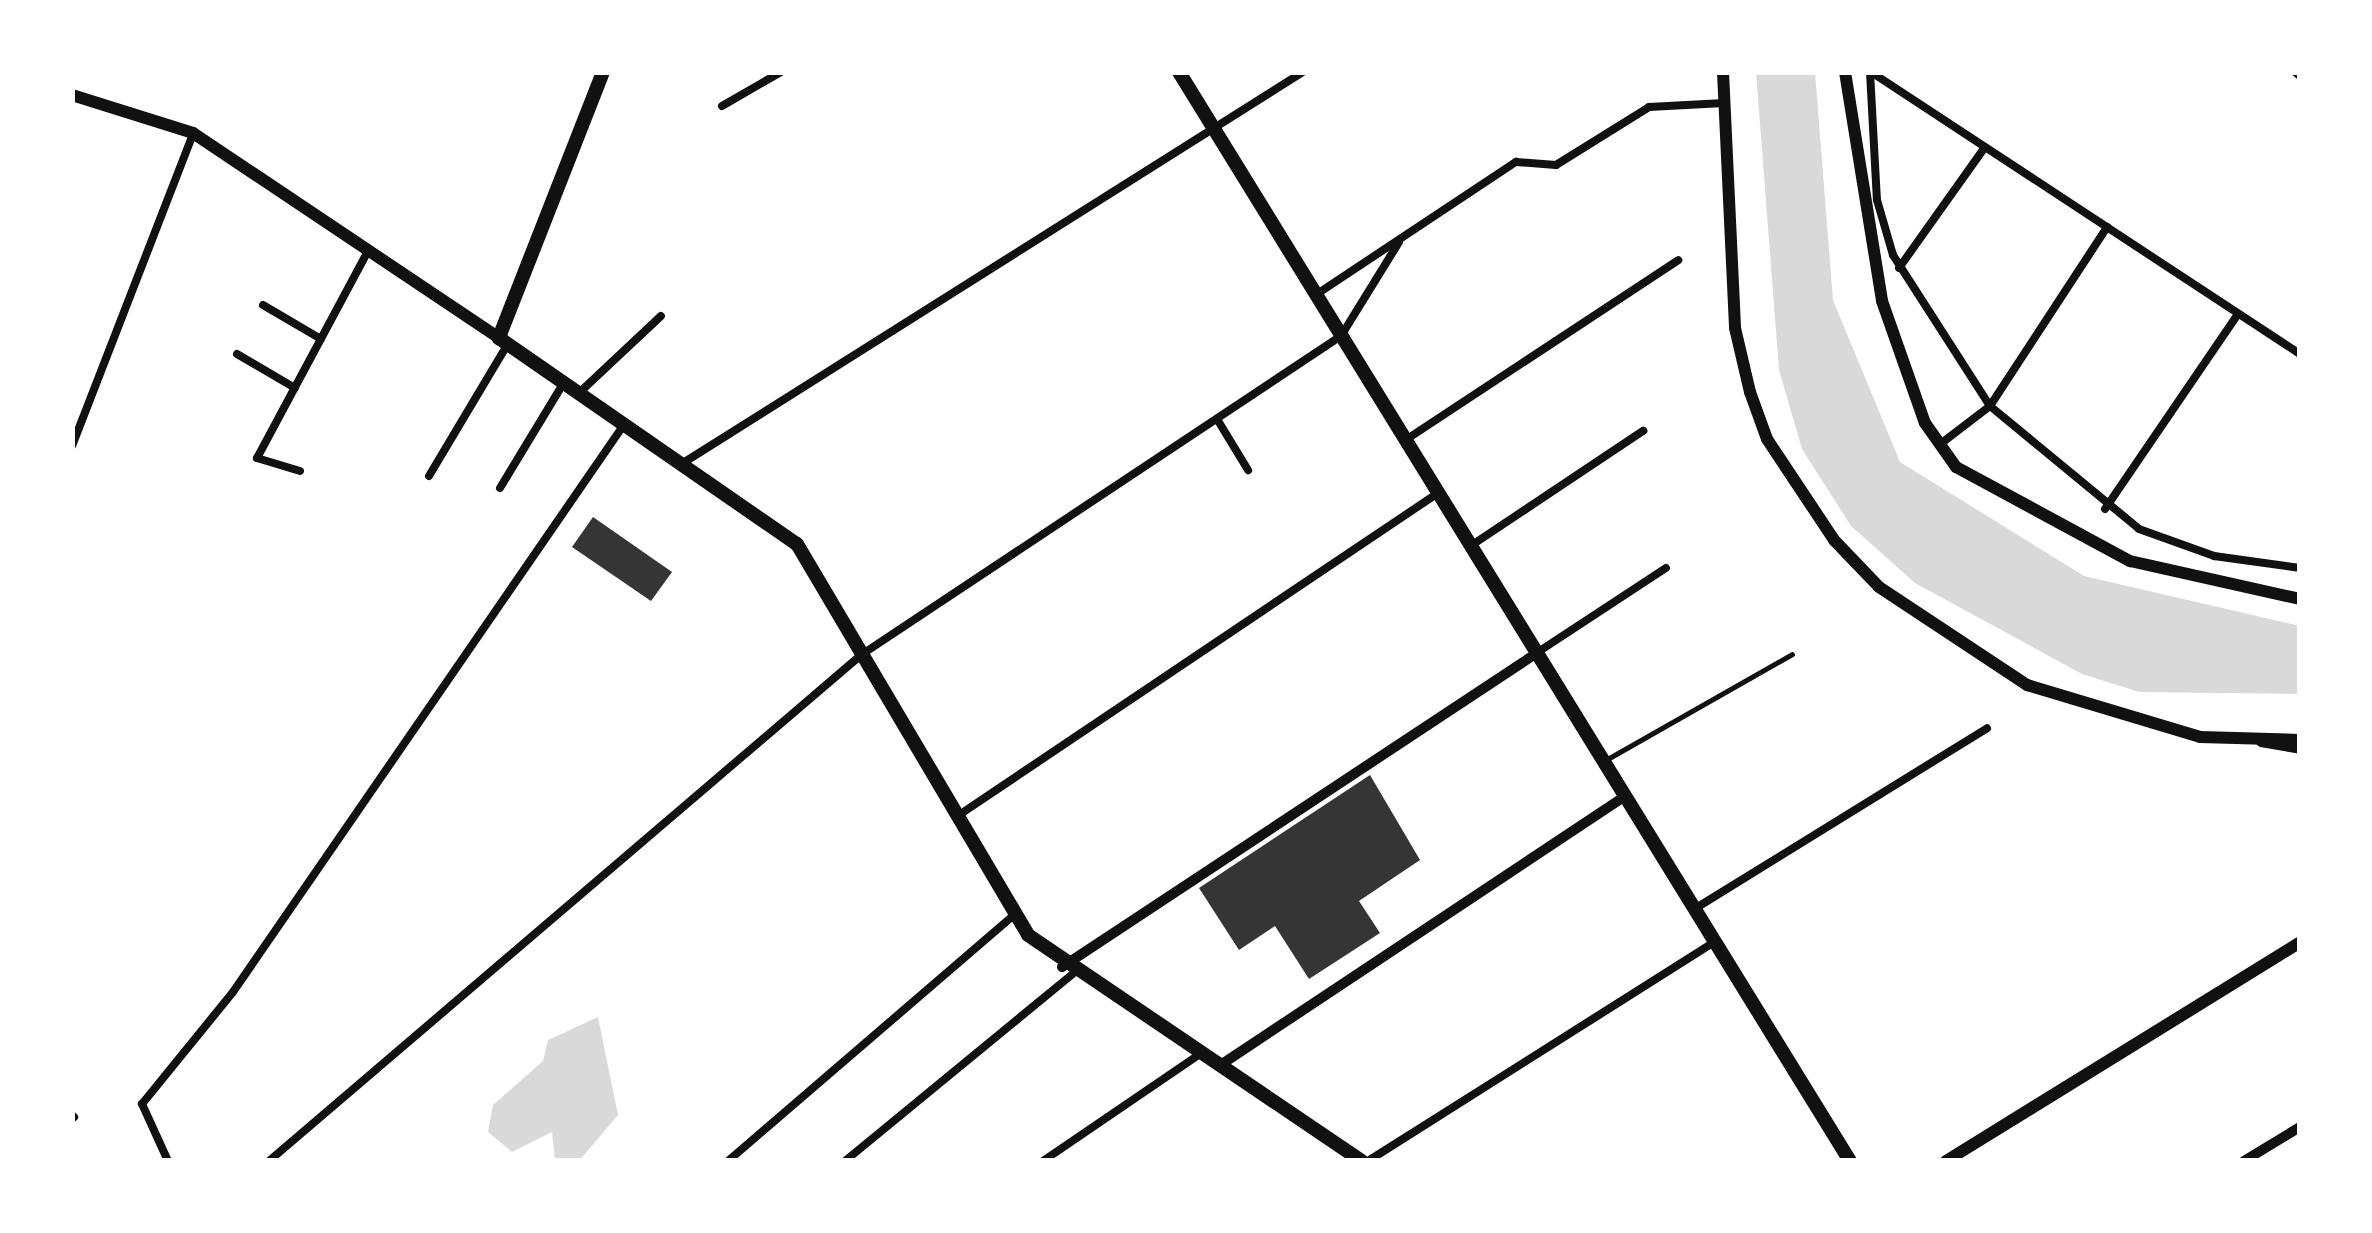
<!DOCTYPE html>
<html>
<head>
<meta charset="utf-8">
<style>
  body { margin:0 }
  #map { position:relative; width:2372px; height:1233px; overflow:hidden; background:#fff; font-family:"Public Sans",sans-serif }
  div>[style] { position:absolute }
  .water>* { inset:0; background:#d9d9d9 }
  .building>* { inset:0; background:#353535 }
  .service>* { height:4.5px; margin:-2.25px; padding:0 2.25px; transform-origin:2.25px; border-radius:2.25px; background:#111 }
  .minor>* { height:8px; margin:-4px; padding:0 4px; transform-origin:4px; border-radius:4px; background:#111 }
  .tertiary>* { height:10px; margin:-5px; padding:0 5px; transform-origin:5px; border-radius:5px; background:#111 }
  .secondary>* { height:12px; margin:-6px; padding:0 6px; transform-origin:6px; border-radius:6px; background:#111 }
  .primary>* { height:14px; margin:-7px; padding:0 7px; transform-origin:7px; border-radius:7px; background:#111 }
  span { translate:-50% -50%; white-space:nowrap; text-align:center; line-height:1.15; -webkit-text-stroke:12px #fff; paint-order:stroke }
  .frame { position:absolute; inset:0; border:75px solid #fff; pointer-events:none }
</style>
</head>
<body>
<div id="map">
  <div class="water">
    <div style="clip-path:polygon(1756px 72px,1815px 72px,1833px 300px,1900px 462px,2084px 576px,2300px 626px,2300px 694px,2139px 692px,2082px 674px,1915px 583px,1851px 526px,1802px 449px,1779px 370px)"></div>
    <div style="clip-path:polygon(598px 1017px,618px 1115px,579px 1161px,555px 1161px,552px 1132px,512px 1152px,488px 1132px,493px 1105px,543px 1061px,548px 1040px)"></div>
  </div>
  <div class="building">
    <div style="clip-path:polygon(593px 517px,672px 572px,651px 601px,572px 547px)"></div>
    <div style="clip-path:polygon(1370px 775px,1420px 860px,1359px 901px,1380px 933px,1309px 979px,1275px 926px,1239px 950px,1199px 888px)"></div>
  </div>
  <div class="service">
    <div style="left:1604px;top:761px;width:216px;rotate:-29.6deg"></div>
  </div>
  <div class="minor">
    <div style="left:1870px;top:72px;width:128px;rotate:86.9deg"></div>
    <div style="left:1877px;top:200px;width:57px;rotate:73.8deg"></div>
    <div style="left:1893px;top:255px;width:179px;rotate:57.3deg"></div>
    <div style="left:1990px;top:406px;width:193px;rotate:39.5deg"></div>
    <div style="left:2139px;top:529px;width:80px;rotate:19.8deg"></div>
    <div style="left:2214px;top:556px;width:87px;rotate:7.9deg"></div>
    <div style="left:1871px;top:72px;width:513px;rotate:33.32deg"></div>
    <div style="left:2295px;top:72px;width:6px;rotate:39deg"></div>
    <div style="left:722px;top:106px;width:68px;rotate:-30deg"></div>
    <div style="left:1899px;top:268px;width:148px;rotate:-54.6deg"></div>
    <div style="left:1317px;top:294px;width:239px;rotate:-33.6deg"></div>
    <div style="left:1516px;top:162px;width:40px;rotate:4.3deg"></div>
    <div style="left:1556px;top:165px;width:110px;rotate:-31.9deg"></div>
    <div style="left:1649px;top:107px;width:75px;rotate:-3.1deg"></div>
    <div style="left:263px;top:305px;width:67px;rotate:30.4deg"></div>
    <div style="left:237px;top:354px;width:67px;rotate:30.4deg"></div>
    <div style="left:580px;top:392px;width:111px;rotate:-43.2deg"></div>
    <div style="left:1217px;top:419px;width:60px;rotate:58.7deg"></div>
    <div style="left:1407px;top:439px;width:325px;rotate:-33.4deg"></div>
    <div style="left:1939px;top:445px;width:64px;rotate:-37.4deg"></div>
    <div style="left:1990px;top:406px;width:214px;rotate:-56.8deg"></div>
    <div style="left:72px;top:446px;width:335px;rotate:-68.8deg"></div>
    <div style="left:683px;top:463px;width:733px;rotate:-32.24deg"></div>
    <div style="left:300px;top:471px;width:45px;rotate:-163.2deg"></div>
    <div style="left:257px;top:458px;width:235px;rotate:-61.8deg"></div>
    <div style="left:429px;top:476px;width:152px;rotate:-59.2deg"></div>
    <div style="left:500px;top:488px;width:122px;rotate:-58.8deg"></div>
    <div style="left:2105px;top:509px;width:236px;rotate:-55.7deg"></div>
    <div style="left:1472px;top:545px;width:206px;rotate:-33.7deg"></div>
    <div style="left:1538px;top:652px;width:153px;rotate:-33.3deg"></div>
    <div style="left:959px;top:815px;width:577px;rotate:-33.91deg"></div>
    <div style="left:1696px;top:908px;width:342px;rotate:-31.7deg"></div>
    <div style="left:72px;top:1115px;width:3px;rotate:45deg"></div>
    <div style="left:168px;top:1161px;width:63px;rotate:-114.5deg"></div>
    <div style="left:142px;top:1104px;width:144px;rotate:-50.9deg"></div>
    <div style="left:233px;top:992px;width:687px;rotate:-55.43deg"></div>
    <div style="left:269px;top:1161px;width:779px;rotate:-40.52deg"></div>
    <div style="left:861px;top:655px;width:576px;rotate:-33.61deg"></div>
    <div style="left:1341px;top:336px;width:110px;rotate:-58.3deg"></div>
    <div style="left:728px;top:1161px;width:373px;rotate:-40.7deg"></div>
    <div style="left:845px;top:1161px;width:295px;rotate:-39.4deg"></div>
    <div style="left:1043px;top:1161px;width:186px;rotate:-34.3deg"></div>
    <div style="left:1368px;top:1161px;width:409px;rotate:-32.3deg"></div>
  </div>
  <div class="tertiary">
    <div style="left:2261px;top:742px;width:40px;rotate:10deg"></div>
    <div style="left:1062px;top:967px;width:569px;rotate:-33.47deg"></div>
    <div style="left:1219px;top:1066px;width:488px;rotate:-33.6deg"></div>
    <div style="left:2244px;top:1161px;width:66px;rotate:-31.3deg"></div>
  </div>
  <div class="secondary">
    <div style="left:1723px;top:72px;width:256px;rotate:87.3deg"></div>
    <div style="left:1735px;top:328px;width:66px;rotate:76.8deg"></div>
    <div style="left:1750px;top:392px;width:50px;rotate:70.1deg"></div>
    <div style="left:1767px;top:439px;width:121px;rotate:56.4deg"></div>
    <div style="left:1834px;top:540px;width:65px;rotate:46.2deg"></div>
    <div style="left:1879px;top:587px;width:178px;rotate:33.5deg"></div>
    <div style="left:2027px;top:685px;width:181px;rotate:16.7deg"></div>
    <div style="left:2200px;top:737px;width:100px;rotate:1.7deg"></div>
    <div style="left:1845px;top:72px;width:232px;rotate:80.8deg"></div>
    <div style="left:1882px;top:301px;width:129px;rotate:70.6deg"></div>
    <div style="left:1925px;top:423px;width:54px;rotate:54.8deg"></div>
    <div style="left:1956px;top:467px;width:198px;rotate:28.4deg"></div>
    <div style="left:2130px;top:561px;width:174px;rotate:12.6deg"></div>
    <div style="left:72px;top:95px;width:127px;rotate:17.4deg"></div>
    <div style="left:193px;top:133px;width:368px;rotate:33.8deg"></div>
    <div style="left:1946px;top:1161px;width:416px;rotate:-31.7deg"></div>
  </div>
  <div class="primary">
    <div style="left:603px;top:72px;width:286px;rotate:111.4deg"></div>
    <div style="left:499px;top:338px;width:362px;rotate:34.7deg"></div>
    <div style="left:797px;top:544px;width:454px;rotate:59.4deg"></div>
    <div style="left:1028px;top:935px;width:403px;rotate:34.1deg"></div>
    <div style="left:1179px;top:72px;width:1279px;rotate:58.36deg"></div>
  </div>
  <div class="frame"></div>
</div>
</body>
</html>
